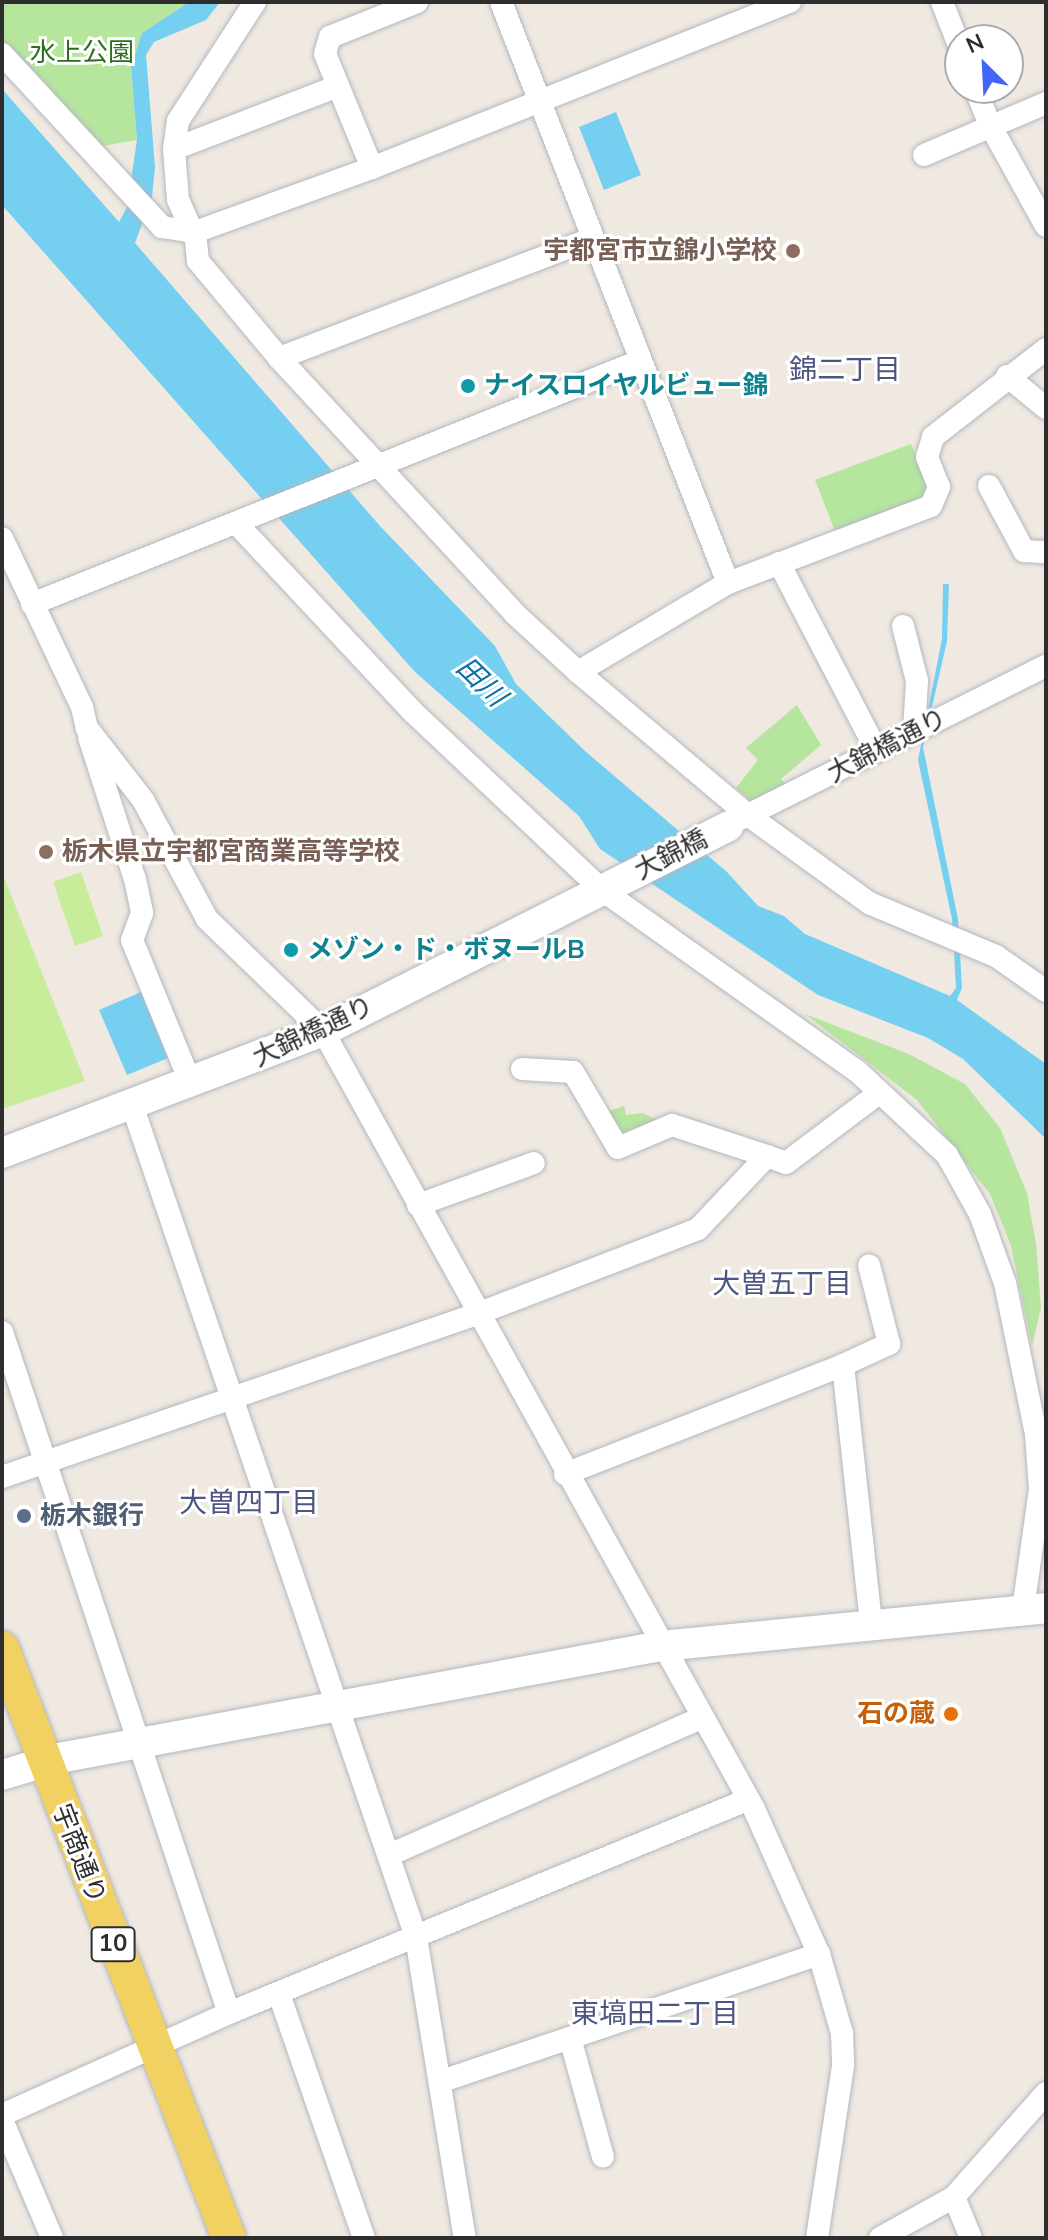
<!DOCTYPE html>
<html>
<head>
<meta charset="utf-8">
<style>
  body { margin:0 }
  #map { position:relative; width:1048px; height:2240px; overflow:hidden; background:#efe9e1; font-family:"Nunito Sans","Noto Sans JP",sans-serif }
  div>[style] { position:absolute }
  .green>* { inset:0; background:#b6e59e }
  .pitch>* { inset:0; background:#c9ec9a }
  .water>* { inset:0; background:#75cff0 }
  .roads { filter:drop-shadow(0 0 2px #b4b7c1) drop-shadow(0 0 2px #b4b7c1) }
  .street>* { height:22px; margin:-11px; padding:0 11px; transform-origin:11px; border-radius:11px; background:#fff }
  .secondary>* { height:30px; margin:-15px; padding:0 15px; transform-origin:15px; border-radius:15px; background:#fff }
  .primary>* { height:34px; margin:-17px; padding:0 17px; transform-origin:17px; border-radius:17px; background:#f2d163 }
  .dots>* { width:22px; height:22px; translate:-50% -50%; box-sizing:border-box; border:4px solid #fff; border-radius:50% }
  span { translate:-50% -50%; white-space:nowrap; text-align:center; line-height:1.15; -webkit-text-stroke:6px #fff; paint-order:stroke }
  .shield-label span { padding:2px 6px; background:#fff; border:2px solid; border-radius:6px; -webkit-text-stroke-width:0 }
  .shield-label { font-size:24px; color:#2e2e2e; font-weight:700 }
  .park-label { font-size:26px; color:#2c6e1b }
  .education-label { font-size:26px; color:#785e54; font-weight:700 }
  .right { translate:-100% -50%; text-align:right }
  .left { translate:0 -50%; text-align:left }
  .culture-label { font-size:26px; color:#0d838f; font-weight:700 }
  .street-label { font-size:26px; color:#2e2e2e }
  .service-label { font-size:26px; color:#4e5e75; font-weight:700 }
  .food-label { font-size:26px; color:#c56008; font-weight:700 }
  .neighbourhood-label { font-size:28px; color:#4d5680 }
  .water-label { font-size:28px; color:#0d6fa3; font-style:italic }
  .frame { position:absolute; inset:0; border:4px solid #2e2e2e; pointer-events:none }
  .north { position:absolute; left:944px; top:24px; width:80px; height:80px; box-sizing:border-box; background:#fff; border:2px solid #ababab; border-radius:50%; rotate:336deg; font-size:22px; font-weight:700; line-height:32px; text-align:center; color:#2e2e2e }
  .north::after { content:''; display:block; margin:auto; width:28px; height:36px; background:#4264fb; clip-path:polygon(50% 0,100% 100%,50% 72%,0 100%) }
</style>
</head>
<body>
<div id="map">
  <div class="green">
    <div style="clip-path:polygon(8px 2px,189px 2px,142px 33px,131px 67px,137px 140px,96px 147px,2px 41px,2px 5px)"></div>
    <div style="clip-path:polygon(911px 444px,930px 489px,928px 502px,837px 536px,815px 480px)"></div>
    <div style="clip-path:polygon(797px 705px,821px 745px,781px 779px,786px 784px,753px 802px,736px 788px,758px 760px,746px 748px)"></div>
    <div style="clip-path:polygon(805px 1014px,909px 1054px,965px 1084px,1000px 1128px,1027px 1193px,1036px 1244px,1041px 1308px,1032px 1346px,1011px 1246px,990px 1194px,917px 1100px)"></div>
    <div style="clip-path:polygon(624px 1106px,626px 1115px,643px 1113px,660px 1122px,618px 1137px,602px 1113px)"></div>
  </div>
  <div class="pitch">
    <div style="clip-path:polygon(2px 872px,85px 1081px,2px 1109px)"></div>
    <div style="clip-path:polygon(81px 872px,103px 936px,75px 946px,53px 882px)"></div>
  </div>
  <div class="water">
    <div style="clip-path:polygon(189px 2px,220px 2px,206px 20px,154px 42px,146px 55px,155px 167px,152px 197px,135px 243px,380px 526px,495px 646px,516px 684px,585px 751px,727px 872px,758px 906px,784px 916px,805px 934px,950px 996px,956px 988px,952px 919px,918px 760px,942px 639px,943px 584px,949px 584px,947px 641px,923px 747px,958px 919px,962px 988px,957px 1000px,1046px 1064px,1046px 1139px,963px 1059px,928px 1038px,818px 995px,600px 849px,579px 816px,415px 672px,2px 205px,2px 89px,119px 222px,127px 207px,137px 140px,131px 67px,142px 33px)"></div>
    <div style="clip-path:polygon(616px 112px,641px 175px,604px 190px,579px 127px)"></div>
    <div style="clip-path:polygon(141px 992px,168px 1058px,127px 1075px,99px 1010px)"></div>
  </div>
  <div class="roads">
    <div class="street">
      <div style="left:501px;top:2px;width:624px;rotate:68.66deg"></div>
      <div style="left:942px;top:2px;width:49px;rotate:68.6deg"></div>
      <div style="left:2px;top:54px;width:236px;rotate:47.2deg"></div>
      <div style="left:162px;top:227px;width:33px;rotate:9deg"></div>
      <div style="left:195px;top:232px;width:29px;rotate:84deg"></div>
      <div style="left:198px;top:261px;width:126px;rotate:50.1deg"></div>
      <div style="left:279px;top:358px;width:348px;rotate:47.3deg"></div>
      <div style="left:515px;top:614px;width:86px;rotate:42.6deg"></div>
      <div style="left:578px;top:672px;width:222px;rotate:40.1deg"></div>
      <div style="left:748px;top:815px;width:150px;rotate:36deg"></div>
      <div style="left:869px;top:903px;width:138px;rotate:22.7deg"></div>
      <div style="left:996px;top:956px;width:61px;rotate:35deg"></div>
      <div style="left:975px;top:88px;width:40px;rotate:68deg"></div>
      <div style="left:990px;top:125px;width:115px;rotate:61deg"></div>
      <div style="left:174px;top:149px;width:28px;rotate:-82deg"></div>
      <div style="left:178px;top:121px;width:142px;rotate:-57.1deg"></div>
      <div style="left:924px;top:155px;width:133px;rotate:-23.1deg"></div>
      <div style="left:372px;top:168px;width:123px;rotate:-112.4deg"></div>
      <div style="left:325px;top:54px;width:18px;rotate:-74deg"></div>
      <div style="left:330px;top:37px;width:94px;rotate:-21.9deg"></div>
      <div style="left:192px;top:231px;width:34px;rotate:-114deg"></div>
      <div style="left:178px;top:200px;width:51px;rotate:-94.5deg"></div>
      <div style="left:174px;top:149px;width:176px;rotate:-21deg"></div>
      <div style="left:195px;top:232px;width:188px;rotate:-19.9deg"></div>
      <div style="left:372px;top:168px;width:450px;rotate:-21.7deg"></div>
      <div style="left:279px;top:358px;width:336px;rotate:-20.9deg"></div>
      <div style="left:1007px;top:376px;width:50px;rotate:39.4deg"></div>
      <div style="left:989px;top:486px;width:74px;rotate:61.7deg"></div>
      <div style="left:1024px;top:551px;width:22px;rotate:3deg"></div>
      <div style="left:237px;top:524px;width:258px;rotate:46.9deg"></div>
      <div style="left:413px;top:712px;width:260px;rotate:43.3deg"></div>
      <div style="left:602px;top:890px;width:313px;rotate:35.4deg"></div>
      <div style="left:857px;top:1071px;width:123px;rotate:43deg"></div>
      <div style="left:947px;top:1155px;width:68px;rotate:60.8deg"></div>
      <div style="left:980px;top:1214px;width:73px;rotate:70.1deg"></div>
      <div style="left:1005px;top:1283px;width:154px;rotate:78.4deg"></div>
      <div style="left:1036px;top:1434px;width:55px;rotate:85.8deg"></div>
      <div style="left:1040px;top:1489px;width:122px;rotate:98deg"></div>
      <div style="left:2px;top:538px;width:187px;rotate:64.7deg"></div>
      <div style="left:82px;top:707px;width:22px;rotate:77deg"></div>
      <div style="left:87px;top:728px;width:91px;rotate:52.1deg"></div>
      <div style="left:143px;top:800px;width:135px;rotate:61.7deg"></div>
      <div style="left:207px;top:919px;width:161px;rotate:44deg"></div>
      <div style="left:323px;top:1031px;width:889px;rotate:61.01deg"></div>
      <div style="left:754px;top:1809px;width:159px;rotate:65.9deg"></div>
      <div style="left:819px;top:1954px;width:82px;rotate:73.8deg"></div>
      <div style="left:842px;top:2033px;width:33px;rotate:88deg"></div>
      <div style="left:843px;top:2066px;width:174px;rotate:98.6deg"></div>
      <div style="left:779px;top:563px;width:212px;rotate:62.5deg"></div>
      <div style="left:32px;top:604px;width:655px;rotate:-21.79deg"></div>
      <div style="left:903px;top:626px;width:57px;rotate:75.7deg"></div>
      <div style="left:917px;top:681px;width:51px;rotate:93.4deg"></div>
      <div style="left:578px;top:672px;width:174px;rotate:-30.7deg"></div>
      <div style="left:728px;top:583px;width:217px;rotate:-20.8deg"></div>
      <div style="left:931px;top:506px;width:21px;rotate:-67deg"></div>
      <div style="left:939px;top:487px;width:32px;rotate:-112deg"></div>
      <div style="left:927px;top:457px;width:21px;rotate:-73deg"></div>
      <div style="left:933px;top:437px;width:143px;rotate:-37.9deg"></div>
      <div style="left:89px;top:737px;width:149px;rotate:72.1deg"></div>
      <div style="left:135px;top:879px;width:35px;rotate:78deg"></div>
      <div style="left:142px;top:913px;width:29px;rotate:110deg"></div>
      <div style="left:132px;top:940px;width:156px;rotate:67.7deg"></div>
      <div style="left:736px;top:821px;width:347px;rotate:-26.6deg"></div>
      <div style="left:522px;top:1069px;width:51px;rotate:3.4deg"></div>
      <div style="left:573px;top:1072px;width:88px;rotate:59.4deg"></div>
      <div style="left:618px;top:1148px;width:59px;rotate:-23.1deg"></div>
      <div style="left:672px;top:1125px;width:100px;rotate:18.1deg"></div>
      <div style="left:132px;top:1105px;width:879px;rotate:71.15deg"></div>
      <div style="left:416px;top:1937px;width:305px;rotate:80.8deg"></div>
      <div style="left:418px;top:1205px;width:123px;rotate:-19.9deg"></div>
      <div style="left:2px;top:1332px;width:718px;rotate:71.57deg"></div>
      <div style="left:843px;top:1365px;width:51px;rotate:-24.5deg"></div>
      <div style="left:889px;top:1344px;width:81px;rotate:-104.2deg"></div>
      <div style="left:565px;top:1474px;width:299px;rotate:-21.4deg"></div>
      <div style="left:843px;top:1365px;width:259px;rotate:83.8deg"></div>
      <div style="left:2px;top:1477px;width:502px;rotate:-18.94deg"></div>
      <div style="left:477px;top:1314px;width:237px;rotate:-21deg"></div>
      <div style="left:698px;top:1229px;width:100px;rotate:-46.6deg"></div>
      <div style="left:767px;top:1156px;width:20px;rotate:20deg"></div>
      <div style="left:786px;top:1163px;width:116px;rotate:-37deg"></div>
      <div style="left:389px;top:1855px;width:341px;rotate:-23.7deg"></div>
      <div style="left:279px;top:1994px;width:258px;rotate:70.8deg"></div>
      <div style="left:570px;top:2038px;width:123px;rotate:74.5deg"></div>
      <div style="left:442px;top:2081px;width:398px;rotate:-18.6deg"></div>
      <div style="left:2px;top:2115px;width:249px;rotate:-24.2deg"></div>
      <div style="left:229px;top:2013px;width:560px;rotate:-22.35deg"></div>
      <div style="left:2px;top:2120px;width:128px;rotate:67deg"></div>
      <div style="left:954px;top:2197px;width:44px;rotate:67.5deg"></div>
      <div style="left:880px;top:2238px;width:85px;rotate:-29deg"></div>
      <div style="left:954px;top:2197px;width:139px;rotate:-48.5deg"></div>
    </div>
    <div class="secondary">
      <div style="left:2px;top:1153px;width:343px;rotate:-20.8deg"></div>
      <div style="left:323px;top:1031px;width:454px;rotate:-26.8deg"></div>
      <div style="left:2px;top:1775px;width:59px;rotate:-16.6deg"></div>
      <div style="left:59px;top:1758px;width:612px;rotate:-10.54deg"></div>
      <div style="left:661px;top:1646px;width:387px;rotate:-5.6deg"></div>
    </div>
    <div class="primary">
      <div style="left:2px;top:1648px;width:632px;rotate:68.96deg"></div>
    </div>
  </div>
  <div class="dots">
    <div style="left:793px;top:251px;background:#8d6e63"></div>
    <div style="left:468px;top:386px;background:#0f9aa8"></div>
    <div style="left:46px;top:852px;background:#8d6e63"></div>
    <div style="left:291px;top:950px;background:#0f9aa8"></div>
    <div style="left:24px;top:1516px;background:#5c6f8a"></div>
    <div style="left:951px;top:1714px;background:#e8710a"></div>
  </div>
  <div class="shield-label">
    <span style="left:113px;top:1944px">10</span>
  </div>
  <div class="park-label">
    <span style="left:82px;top:53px">水上公園</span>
  </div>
  <div class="education-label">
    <span class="right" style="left:777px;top:251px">宇都宮市立錦小学校</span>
    <span class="left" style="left:62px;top:852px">栃木県立宇都宮商業高等学校</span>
  </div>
  <div class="culture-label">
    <span class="left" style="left:484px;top:386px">ナイスロイヤルビュー錦</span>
    <span class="left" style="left:307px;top:950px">メゾン・ド・ボヌールB</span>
  </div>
  <div class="street-label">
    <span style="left:887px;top:746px;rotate:-27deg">大錦橋通り</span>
    <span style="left:671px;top:855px;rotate:-27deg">大錦橋</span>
    <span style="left:313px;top:1032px;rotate:-25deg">大錦橋通り</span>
    <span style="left:79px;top:1854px;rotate:69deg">宇商通り</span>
  </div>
  <div class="service-label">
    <span class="left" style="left:40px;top:1516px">栃木銀行</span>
  </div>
  <div class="food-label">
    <span class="right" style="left:935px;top:1714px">石の蔵</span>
  </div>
  <div class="neighbourhood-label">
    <span style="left:845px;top:370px">錦二丁目</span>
    <span style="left:782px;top:1284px">大曽五丁目</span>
    <span style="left:249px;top:1503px">大曽四丁目</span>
    <span style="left:655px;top:2014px">東塙田二丁目</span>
  </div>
  <div class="water-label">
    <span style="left:481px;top:682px;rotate:44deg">田川</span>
  </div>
  <div class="frame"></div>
  <div class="north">N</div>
</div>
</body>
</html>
